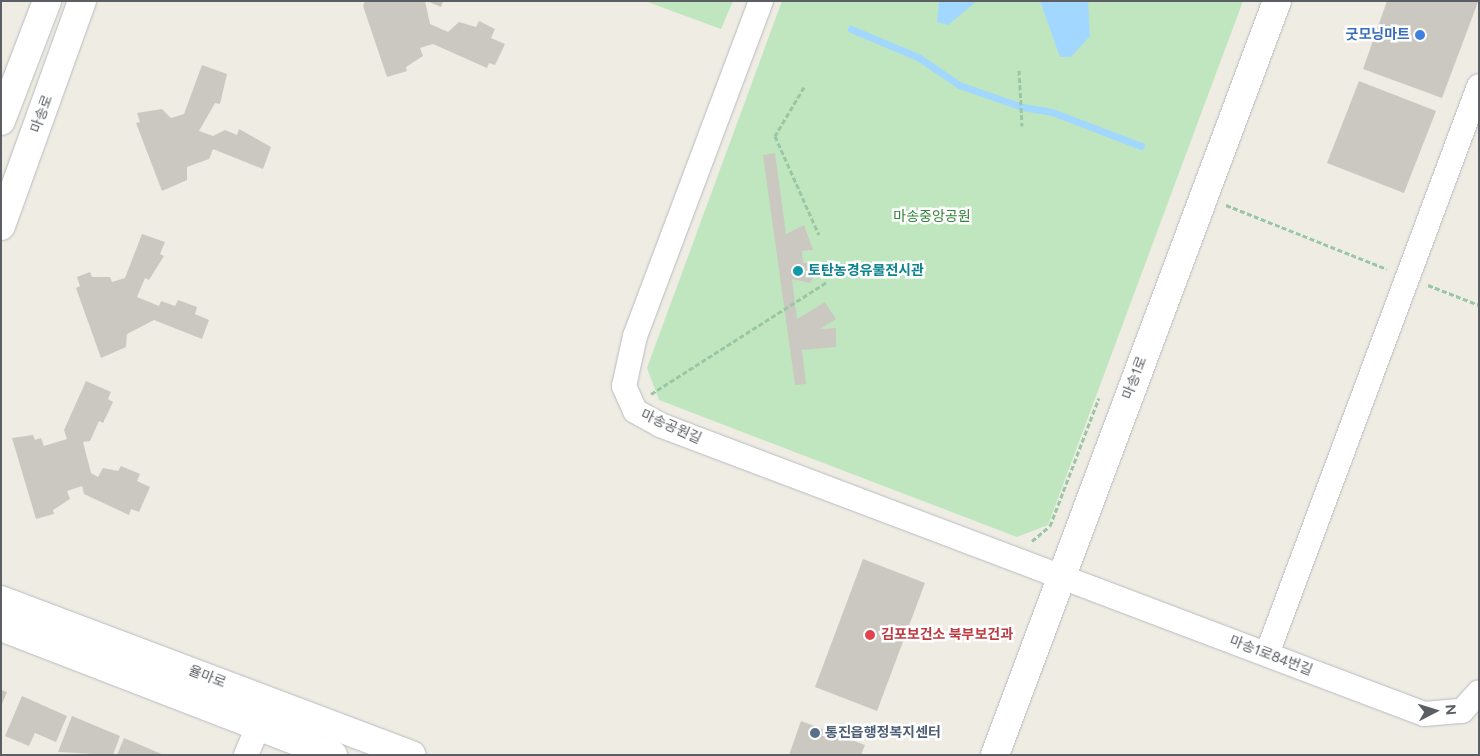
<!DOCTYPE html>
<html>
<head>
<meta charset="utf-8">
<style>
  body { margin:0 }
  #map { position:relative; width:1480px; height:756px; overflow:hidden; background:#eeece3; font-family:Figtree,"Noto Sans KR",sans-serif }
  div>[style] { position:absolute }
  .green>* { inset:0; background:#c0e6bf }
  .water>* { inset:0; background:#a2d7ff }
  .stream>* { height:7px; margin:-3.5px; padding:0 3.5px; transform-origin:3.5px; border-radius:3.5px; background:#a2d7ff }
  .building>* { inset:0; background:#cbc8c2 }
  .path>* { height:3px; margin-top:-1.5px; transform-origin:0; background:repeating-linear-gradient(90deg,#99c7a5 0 5px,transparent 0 7.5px) }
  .roads { filter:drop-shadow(0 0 1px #b8bbbf) drop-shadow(0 0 1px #b8bbbf) }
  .minor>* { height:24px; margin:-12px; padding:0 12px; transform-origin:12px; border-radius:12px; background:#fff }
  .tertiary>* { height:28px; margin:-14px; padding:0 14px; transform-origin:14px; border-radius:14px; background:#fff }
  .dots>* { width:14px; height:14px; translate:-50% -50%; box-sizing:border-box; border:2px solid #fff; border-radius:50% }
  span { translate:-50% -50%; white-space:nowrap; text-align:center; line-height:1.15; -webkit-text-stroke:5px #fff; paint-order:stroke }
  .shop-label { font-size:14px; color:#366cbe; font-weight:700 }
  .right { translate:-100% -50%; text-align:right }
  .street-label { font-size:14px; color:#5b5f64 }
  .park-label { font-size:14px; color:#348237 }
  .culture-label { font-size:14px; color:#0d838f; font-weight:700 }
  .left { translate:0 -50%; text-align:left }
  .health-label { font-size:14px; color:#be3a42; font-weight:700 }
  .service-label { font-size:14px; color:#4e5e75; font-weight:700 }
  .frame { position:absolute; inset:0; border:2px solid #5b5f64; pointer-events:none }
  .north { position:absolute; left:1410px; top:686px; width:50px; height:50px; -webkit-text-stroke:4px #fff; paint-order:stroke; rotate:85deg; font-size:14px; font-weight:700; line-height:20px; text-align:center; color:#5b5f64 }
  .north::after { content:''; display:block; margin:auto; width:18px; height:22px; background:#5b5f64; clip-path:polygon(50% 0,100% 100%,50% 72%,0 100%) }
</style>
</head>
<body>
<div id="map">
  <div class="green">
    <div style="clip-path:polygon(645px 1px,733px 1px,721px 29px)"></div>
    <div style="clip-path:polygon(782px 1px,1243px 1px,1048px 525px,1017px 537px,659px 400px,647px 368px)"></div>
  </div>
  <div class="water">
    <div style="clip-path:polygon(939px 1px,977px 1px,948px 25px,937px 22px)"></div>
    <div style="clip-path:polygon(1040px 1px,1088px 1px,1090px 36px,1071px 57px,1060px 57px)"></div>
  </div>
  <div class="stream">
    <div style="left:851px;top:29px;width:73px;rotate:22.7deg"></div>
    <div style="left:918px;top:57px;width:50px;rotate:34.3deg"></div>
    <div style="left:959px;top:85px;width:67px;rotate:19.2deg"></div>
    <div style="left:1022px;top:107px;width:30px;rotate:9deg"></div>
    <div style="left:1052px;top:112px;width:95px;rotate:20.9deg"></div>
  </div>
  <div class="building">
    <div style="clip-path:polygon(365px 1px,425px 1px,430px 24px,448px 32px,459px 22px,476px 27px,479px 21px,495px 29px,491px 38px,505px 44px,495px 65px,489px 63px,487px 68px,433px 44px,420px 48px,423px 56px,406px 67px,407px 71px,387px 77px,363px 6px)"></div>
    <div style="clip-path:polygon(427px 1px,443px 1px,441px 7px)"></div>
    <div style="clip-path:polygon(1387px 1px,1478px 2px,1442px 98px,1363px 69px)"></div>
    <div style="clip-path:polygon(202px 65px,227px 74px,220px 104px,215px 103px,199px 131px,213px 136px,225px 130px,237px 135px,239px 129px,271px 147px,263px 169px,213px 149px,209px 159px,187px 167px,187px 180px,162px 191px,136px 123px,140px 122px,137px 113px,162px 109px,171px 118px,184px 114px)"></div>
    <div style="clip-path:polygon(1359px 81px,1436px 111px,1404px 193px,1327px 163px)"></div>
    <div style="clip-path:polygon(775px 153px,786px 234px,804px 225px,813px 250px,802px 251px,803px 263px,821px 262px,810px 283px,792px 279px,797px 319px,825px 302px,836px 319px,820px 329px,836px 328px,836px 347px,802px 350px,806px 384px,795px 385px,763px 155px)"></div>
    <div style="clip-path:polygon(142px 234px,165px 242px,160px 254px,164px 256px,149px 280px,145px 278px,137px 297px,159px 306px,161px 301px,175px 306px,178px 300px,197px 307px,195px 314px,209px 320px,202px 339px,154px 320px,127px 334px,126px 347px,101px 358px,76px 288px,80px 286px,77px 277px,90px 272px,92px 277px,110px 277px,112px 282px,125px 278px)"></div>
    <div style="clip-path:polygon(86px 381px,111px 392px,108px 399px,113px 402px,103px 423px,99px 421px,90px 441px,83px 442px,91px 473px,98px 477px,103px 468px,118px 471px,121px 466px,140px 474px,137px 481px,150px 487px,139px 512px,131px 509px,129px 515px,84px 494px,82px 486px,67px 491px,70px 499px,53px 510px,54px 514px,36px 519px,12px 438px,33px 435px,35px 440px,41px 438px,44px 446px,67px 439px,64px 430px)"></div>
    <div style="clip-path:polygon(863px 559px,925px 583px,877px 711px,815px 687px)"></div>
    <div style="clip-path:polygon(1px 690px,7px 692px,1px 706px)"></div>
    <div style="clip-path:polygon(22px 696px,67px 716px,56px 742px,35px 733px,29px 746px,5px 736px)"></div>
    <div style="clip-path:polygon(72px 716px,120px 736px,113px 755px,58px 752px)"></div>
    <div style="clip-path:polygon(801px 721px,865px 745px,861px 755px,789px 755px)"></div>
    <div style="clip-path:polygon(124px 738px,164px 755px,117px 755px)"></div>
  </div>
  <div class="path">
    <div style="left:1019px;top:70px;width:56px;rotate:86.9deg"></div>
    <div style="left:804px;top:87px;width:57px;rotate:120.6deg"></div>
    <div style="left:775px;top:136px;width:108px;rotate:66deg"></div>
    <div style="left:1226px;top:205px;width:173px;rotate:21.7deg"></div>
    <div style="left:1428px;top:285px;width:55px;rotate:21.4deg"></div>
    <div style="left:651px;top:394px;width:209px;rotate:-32.5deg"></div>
    <div style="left:1032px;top:541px;width:23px;rotate:-40deg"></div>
    <div style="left:1050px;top:526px;width:137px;rotate:-69.1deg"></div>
  </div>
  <div class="roads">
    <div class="minor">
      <div style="left:761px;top:1px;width:358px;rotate:110.6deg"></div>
      <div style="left:635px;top:336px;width:51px;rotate:102.4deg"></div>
      <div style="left:624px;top:386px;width:27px;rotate:66deg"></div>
      <div style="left:635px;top:411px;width:29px;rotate:29deg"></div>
      <div style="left:660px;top:425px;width:817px;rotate:20.72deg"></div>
      <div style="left:1424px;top:714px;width:38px;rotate:-5deg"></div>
      <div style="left:1462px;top:711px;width:25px;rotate:-48deg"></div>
      <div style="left:1267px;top:654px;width:606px;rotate:-69.53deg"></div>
      <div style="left:246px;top:755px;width:30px;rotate:-67deg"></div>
    </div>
    <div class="tertiary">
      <div style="left:1px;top:121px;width:129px;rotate:-69deg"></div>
      <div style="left:1px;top:226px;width:239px;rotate:-70.2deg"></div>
      <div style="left:1px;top:600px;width:439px;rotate:20.7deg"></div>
      <div style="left:1px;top:627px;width:356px;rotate:21.1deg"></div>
      <div style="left:995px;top:755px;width:805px;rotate:-69.49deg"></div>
    </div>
  </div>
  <div class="dots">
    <div style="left:1420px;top:35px;background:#3f7fe0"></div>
    <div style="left:798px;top:271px;background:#0f9aa8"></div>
    <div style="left:870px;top:635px;background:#e0444e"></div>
    <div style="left:815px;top:733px;background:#5c6f8a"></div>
  </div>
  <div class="shop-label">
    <span class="right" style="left:1410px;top:35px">굿모닝마트</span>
  </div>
  <div class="street-label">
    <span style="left:42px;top:114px;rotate:-70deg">마송로</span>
    <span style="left:1135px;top:378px;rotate:-69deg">마송1로</span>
    <span style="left:671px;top:427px;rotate:24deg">마송공원길</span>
    <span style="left:1271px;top:656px;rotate:21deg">마송1로84번길</span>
    <span style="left:207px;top:677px;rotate:21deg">율마로</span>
  </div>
  <div class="park-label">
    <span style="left:932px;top:217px">마송중앙공원</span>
  </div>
  <div class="culture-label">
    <span class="left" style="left:808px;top:271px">토탄농경유물전시관</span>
  </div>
  <div class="health-label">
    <span class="left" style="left:881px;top:635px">김포보건소 북부보건과</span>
  </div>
  <div class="service-label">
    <span class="left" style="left:825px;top:733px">통진읍행정복지센터</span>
  </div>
  <div class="frame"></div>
  <div class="north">N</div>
</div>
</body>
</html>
